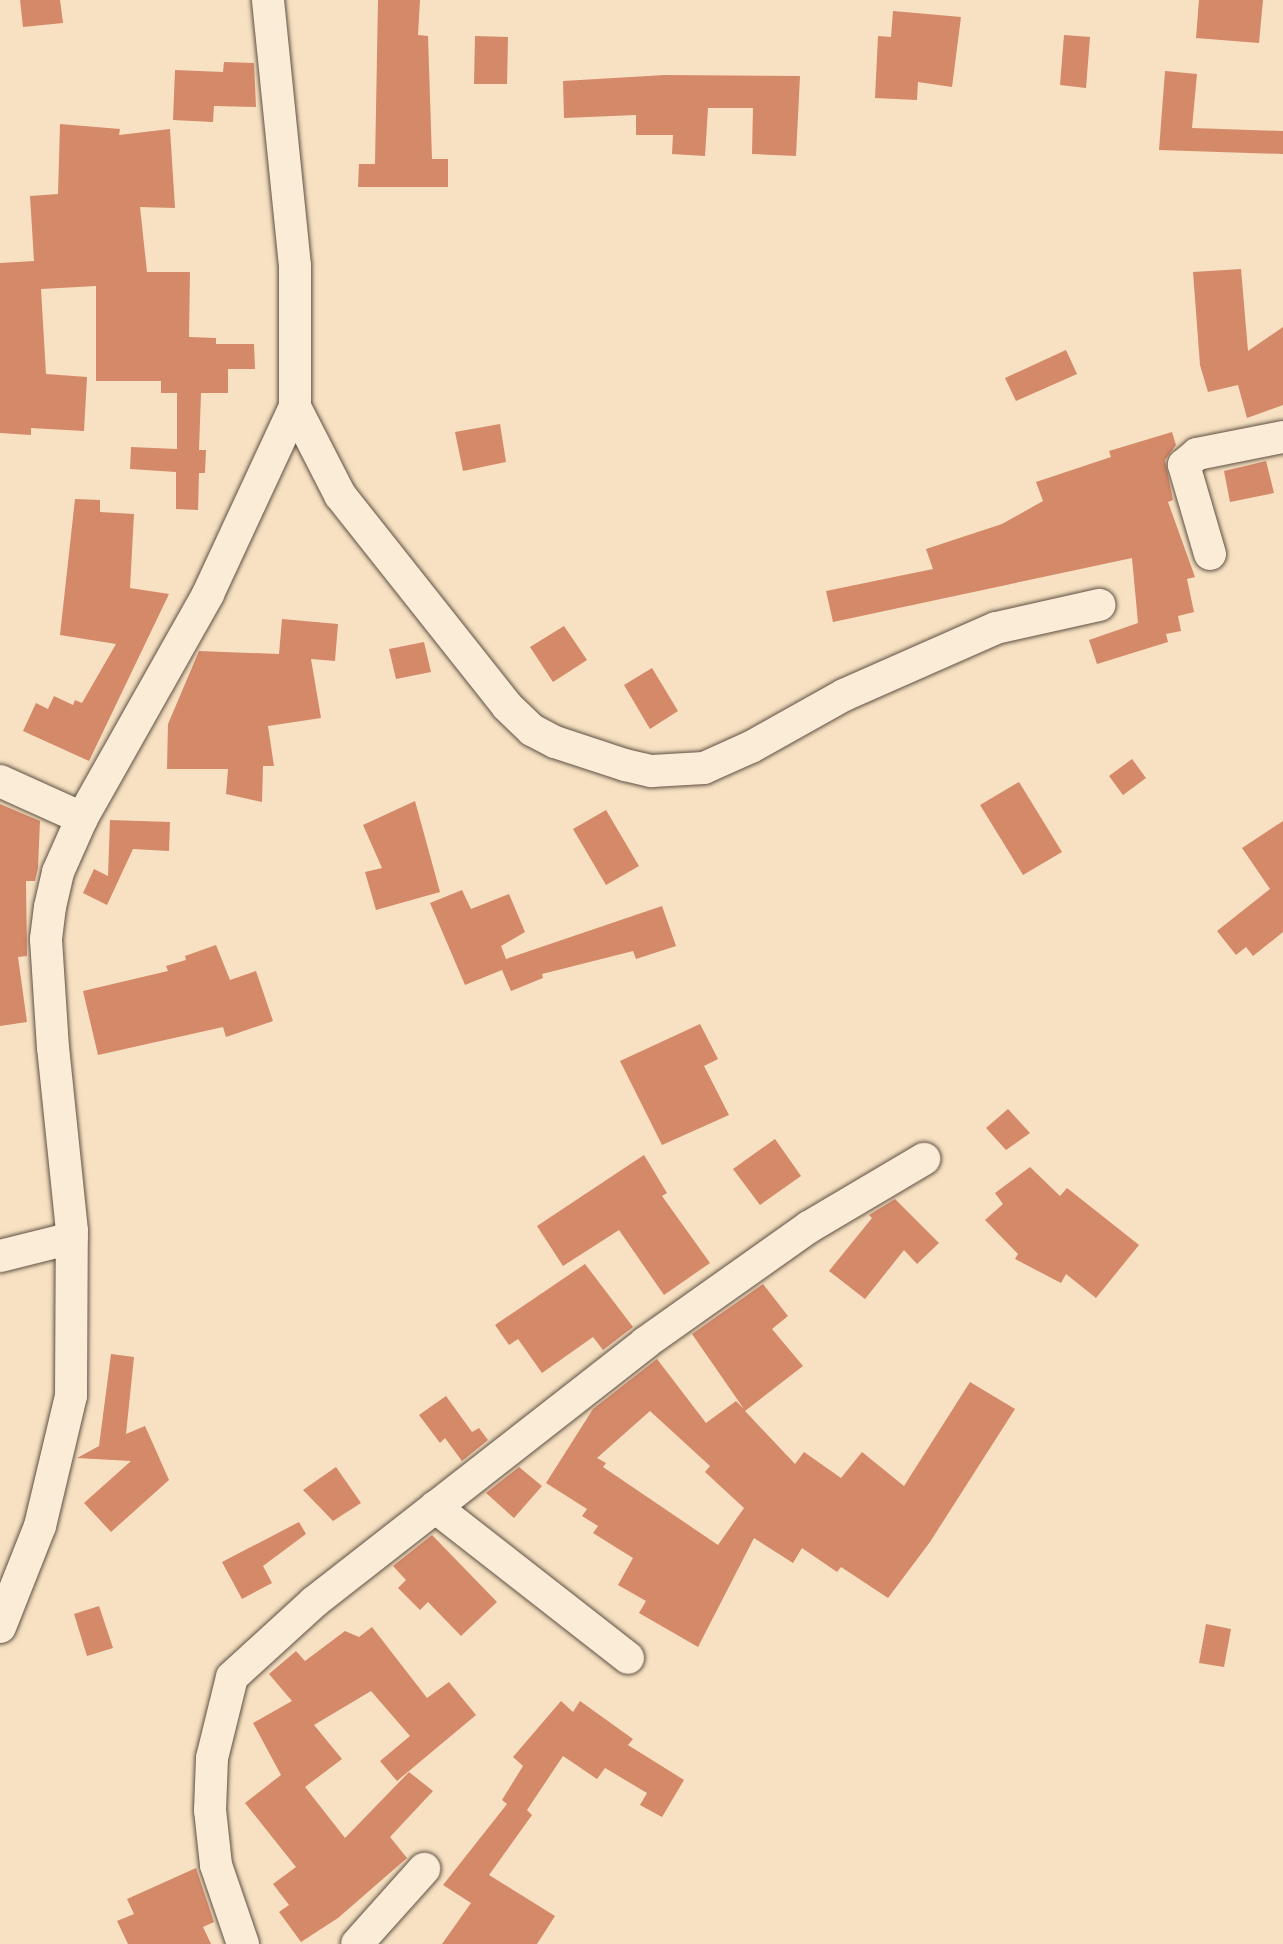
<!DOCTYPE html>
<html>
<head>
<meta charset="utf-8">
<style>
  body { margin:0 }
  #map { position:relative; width:1283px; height:1944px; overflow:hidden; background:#f7e1c2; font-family:Alegreya,serif }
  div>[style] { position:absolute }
  .building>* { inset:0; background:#d48969 }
  .roads { filter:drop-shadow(0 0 2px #5f5042) drop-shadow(0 0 2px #5f5042) }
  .street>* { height:32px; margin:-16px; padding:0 16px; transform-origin:16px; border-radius:16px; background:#faecd7 }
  span { translate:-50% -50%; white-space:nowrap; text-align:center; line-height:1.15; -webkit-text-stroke:8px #faecd7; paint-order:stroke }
</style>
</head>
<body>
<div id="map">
  <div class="building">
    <div style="clip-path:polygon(20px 0,60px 0,63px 23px,23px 27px)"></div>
    <div style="clip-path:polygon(378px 0,420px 0,418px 35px,428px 36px,432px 159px,448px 159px,448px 187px,358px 187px,359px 164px,375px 164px)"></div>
    <div style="clip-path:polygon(1199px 0,1263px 0,1259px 43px,1196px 38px)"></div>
    <div style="clip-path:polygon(893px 11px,961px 17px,952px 87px,918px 82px,917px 100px,875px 98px,878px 36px,891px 37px)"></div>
    <div style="clip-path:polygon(1064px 35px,1090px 37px,1086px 88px,1060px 85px)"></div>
    <div style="clip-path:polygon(475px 36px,508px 37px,507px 84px,474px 84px)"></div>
    <div style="clip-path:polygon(224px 62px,254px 63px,256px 107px,214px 106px,213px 122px,173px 120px,175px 70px,223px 72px)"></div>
    <div style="clip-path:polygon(1165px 71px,1197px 74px,1192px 128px,1283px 131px,1283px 154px,1159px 150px)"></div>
    <div style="clip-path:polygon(665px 75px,800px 76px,796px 156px,752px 154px,753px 108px,708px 108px,705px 156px,672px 154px,673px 135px,636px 135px,636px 115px,564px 118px,563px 81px)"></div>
    <div style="clip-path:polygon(60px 124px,120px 129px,119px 135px,170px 129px,175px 208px,140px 207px,147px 272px,190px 272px,189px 337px,216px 338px,216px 344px,254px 344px,255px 369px,228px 369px,228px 393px,201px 393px,199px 450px,206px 450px,205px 473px,199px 473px,198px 510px,176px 509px,176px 472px,130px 469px,131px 447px,177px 449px,177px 393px,161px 393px,161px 381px,96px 381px,96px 286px,41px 289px,46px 374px,87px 377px,84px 431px,31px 428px,31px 435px,0 433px,0 263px,34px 261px,30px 196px,58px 194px)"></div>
    <div style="clip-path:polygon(1241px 269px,1248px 351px,1283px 327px,1283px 405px,1247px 418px,1238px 385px,1208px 392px,1200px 365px,1193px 272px)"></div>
    <div style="clip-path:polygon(1066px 350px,1077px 374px,1016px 401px,1005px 378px)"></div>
    <div style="clip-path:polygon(500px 424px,506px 462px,463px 471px,455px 432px)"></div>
    <div style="clip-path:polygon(1172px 432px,1176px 445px,1165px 460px,1173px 500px,1168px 502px,1195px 577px,1187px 579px,1194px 612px,1178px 616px,1181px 631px,1166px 634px,1168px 642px,1097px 664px,1089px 640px,1138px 623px,1132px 558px,833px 622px,826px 591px,933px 569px,926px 549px,1002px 524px,1043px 501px,1036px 482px,1111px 457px,1109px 451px)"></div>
    <div style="clip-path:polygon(1266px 461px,1274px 493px,1230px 502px,1224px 471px)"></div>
    <div style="clip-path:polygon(75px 499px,100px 500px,100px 512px,134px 514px,130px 588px,169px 594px,89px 761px,23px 731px,36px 703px,48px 709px,54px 696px,73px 705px,75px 700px,82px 703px,116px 644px,60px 635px)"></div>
    <div style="clip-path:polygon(282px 619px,338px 624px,335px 661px,311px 659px,321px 718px,268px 726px,274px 766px,263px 766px,262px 802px,226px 794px,228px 769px,167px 769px,168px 724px,199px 651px,279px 654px)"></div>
    <div style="clip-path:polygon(564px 626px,587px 660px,553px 682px,530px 647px)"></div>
    <div style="clip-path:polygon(424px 642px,431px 672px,396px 679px,389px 649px)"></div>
    <div style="clip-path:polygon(652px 668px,678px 711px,650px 729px,624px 685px)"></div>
    <div style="clip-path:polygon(1132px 759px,1146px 778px,1123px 795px,1109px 776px)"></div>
    <div style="clip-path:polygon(1019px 782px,1062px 852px,1023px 875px,980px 805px)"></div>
    <div style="clip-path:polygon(415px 801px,440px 892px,376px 910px,365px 872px,382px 868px,363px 825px)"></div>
    <div style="clip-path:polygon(0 804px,40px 821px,38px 868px,35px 881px,26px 881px,27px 956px,18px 957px,27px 1022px,0 1026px)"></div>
    <div style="clip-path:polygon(606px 810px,639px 866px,606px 885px,573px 829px)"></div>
    <div style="clip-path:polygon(110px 820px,170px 822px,169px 851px,133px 849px,107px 905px,83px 893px,94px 869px,108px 876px)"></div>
    <div style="clip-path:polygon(1283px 821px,1283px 932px,1253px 956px,1246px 947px,1236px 955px,1217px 931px,1270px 889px,1242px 848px)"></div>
    <div style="clip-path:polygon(462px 890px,471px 909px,509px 894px,525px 932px,501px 946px,506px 959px,662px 906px,676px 946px,636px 959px,633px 951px,542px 974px,543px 978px,511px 991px,502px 970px,465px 985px,430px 903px)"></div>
    <div style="clip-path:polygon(216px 945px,230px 980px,256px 971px,273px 1021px,226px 1037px,223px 1027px,98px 1055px,83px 991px,168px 971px,166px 966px,186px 960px,185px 956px)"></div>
    <div style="clip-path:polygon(700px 1024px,718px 1059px,704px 1066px,729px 1115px,662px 1145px,620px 1061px)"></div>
    <div style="clip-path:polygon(1008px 1109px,1030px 1133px,1006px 1150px,986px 1128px)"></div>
    <div style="clip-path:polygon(775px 1139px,801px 1176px,760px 1205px,733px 1169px)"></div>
    <div style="clip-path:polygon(644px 1155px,667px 1193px,662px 1196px,710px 1263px,664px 1295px,619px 1230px,563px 1266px,537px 1226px)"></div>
    <div style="clip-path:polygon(1030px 1167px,1060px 1196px,1067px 1188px,1139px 1245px,1096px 1298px,1066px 1274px,1061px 1283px,1015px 1259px,1018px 1254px,985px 1220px,1003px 1204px,995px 1193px)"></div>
    <div style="clip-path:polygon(895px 1199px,939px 1243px,917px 1264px,904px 1250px,865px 1299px,829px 1271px,872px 1218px,869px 1215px)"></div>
    <div style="clip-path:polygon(585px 1264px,633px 1327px,603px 1350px,593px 1337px,542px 1373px,518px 1339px,509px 1345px,495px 1325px)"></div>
    <div style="clip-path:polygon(evenodd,763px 1284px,788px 1316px,772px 1329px,803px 1366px,745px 1411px,795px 1464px,804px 1452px,841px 1478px,862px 1452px,904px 1486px,970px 1382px,1015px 1409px,930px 1542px,888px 1598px,841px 1567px,837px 1572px,802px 1548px,793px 1563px,754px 1538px,698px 1647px,639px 1613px,646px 1601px,618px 1585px,633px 1558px,593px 1533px,598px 1526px,582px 1516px,587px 1509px,546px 1483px,593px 1409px,657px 1359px,706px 1423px,736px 1401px,744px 1409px,692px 1334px,763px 1284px,650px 1411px,710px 1466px,705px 1472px,744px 1508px,718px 1545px,603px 1467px,606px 1463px,597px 1458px,650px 1411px)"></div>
    <div style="clip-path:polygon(111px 1354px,134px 1357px,126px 1434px,145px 1426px,169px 1480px,111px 1532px,84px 1503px,131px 1461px,77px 1458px,99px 1446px)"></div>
    <div style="clip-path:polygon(446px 1396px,472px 1432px,479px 1428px,488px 1440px,462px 1461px,445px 1438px,440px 1443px,419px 1415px)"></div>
    <div style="clip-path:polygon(336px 1467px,361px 1503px,333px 1521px,303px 1490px)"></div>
    <div style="clip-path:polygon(519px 1467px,542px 1486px,514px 1518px,486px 1493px)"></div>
    <div style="clip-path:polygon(299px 1522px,306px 1534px,263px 1566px,272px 1583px,242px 1599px,222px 1562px)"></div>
    <div style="clip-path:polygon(432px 1535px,497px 1602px,461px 1636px,428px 1602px,420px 1610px,398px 1588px,406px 1580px,393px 1566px)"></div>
    <div style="clip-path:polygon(99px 1606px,113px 1648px,87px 1656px,74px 1614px)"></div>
    <div style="clip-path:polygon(1206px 1624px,1231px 1629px,1224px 1667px,1199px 1663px)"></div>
    <div style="clip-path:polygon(372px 1627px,427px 1698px,449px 1682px,476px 1715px,397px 1781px,380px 1761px,410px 1736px,371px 1691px,314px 1725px,342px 1759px,305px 1787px,345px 1838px,409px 1772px,433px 1791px,390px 1837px,407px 1858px,338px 1918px,301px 1942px,279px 1912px,289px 1905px,273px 1884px,296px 1867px,245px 1803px,281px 1775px,253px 1723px,292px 1701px,269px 1674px,296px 1651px,305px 1661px,345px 1631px,359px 1637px)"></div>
    <div style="clip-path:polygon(561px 1701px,573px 1712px,580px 1701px,633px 1739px,628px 1745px,684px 1780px,662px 1817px,640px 1805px,647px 1793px,605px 1768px,597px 1779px,563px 1756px,527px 1810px,532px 1815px,489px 1875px,555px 1916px,537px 1944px,442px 1944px,471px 1903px,443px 1885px,507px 1804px,502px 1800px,523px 1766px,513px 1757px)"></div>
    <div style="clip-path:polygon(196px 1868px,214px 1922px,203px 1927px,211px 1944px,128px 1944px,117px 1921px,134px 1914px,127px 1899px)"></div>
  </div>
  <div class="roads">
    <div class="street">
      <div style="left:295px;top:407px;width:99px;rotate:62.9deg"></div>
      <div style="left:340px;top:495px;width:269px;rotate:51.6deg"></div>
      <div style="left:507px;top:706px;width:35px;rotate:44deg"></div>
      <div style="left:532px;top:730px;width:26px;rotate:28deg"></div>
      <div style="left:555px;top:742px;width:74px;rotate:18.2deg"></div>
      <div style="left:625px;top:765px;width:28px;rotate:13deg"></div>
      <div style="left:652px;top:771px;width:52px;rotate:-3.3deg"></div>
      <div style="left:704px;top:768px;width:51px;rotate:-24.1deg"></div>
      <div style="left:751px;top:747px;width:107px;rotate:-29.2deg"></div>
      <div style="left:844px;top:695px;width:166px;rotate:-23.8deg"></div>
      <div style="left:996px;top:628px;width:106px;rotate:-12.6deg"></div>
      <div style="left:1210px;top:554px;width:93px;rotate:-106.3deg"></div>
      <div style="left:1184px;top:465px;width:17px;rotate:-40deg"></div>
      <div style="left:1197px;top:454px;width:88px;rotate:-11.2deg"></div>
      <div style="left:0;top:781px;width:90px;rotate:24.3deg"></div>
      <div style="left:0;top:1256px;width:74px;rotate:-14deg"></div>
      <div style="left:435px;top:1507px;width:245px;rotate:38deg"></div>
      <div style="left:0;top:1627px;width:109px;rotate:-68.4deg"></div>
      <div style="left:40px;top:1526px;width:134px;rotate:-76.6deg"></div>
      <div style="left:71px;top:1396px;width:165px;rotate:-89.7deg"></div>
      <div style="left:72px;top:1231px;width:184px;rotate:-95.9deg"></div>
      <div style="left:53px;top:1048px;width:109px;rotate:-93.7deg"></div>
      <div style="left:46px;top:939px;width:32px;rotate:-83deg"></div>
      <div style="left:50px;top:907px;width:36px;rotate:-77deg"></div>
      <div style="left:58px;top:872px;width:59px;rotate:-66deg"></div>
      <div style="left:82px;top:818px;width:257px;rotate:-60.6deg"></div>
      <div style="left:208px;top:594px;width:206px;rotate:-65.1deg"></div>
      <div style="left:295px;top:407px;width:141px;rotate:-90deg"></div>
      <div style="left:295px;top:266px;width:267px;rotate:-95.8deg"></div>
      <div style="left:243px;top:1944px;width:83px;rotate:-108.9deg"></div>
      <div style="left:216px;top:1865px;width:55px;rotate:-96.2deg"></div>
      <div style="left:210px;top:1810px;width:52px;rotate:-87.8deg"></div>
      <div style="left:212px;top:1758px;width:83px;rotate:-76.1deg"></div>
      <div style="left:232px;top:1677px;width:111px;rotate:-42.4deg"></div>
      <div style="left:314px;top:1602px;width:420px;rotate:-38deg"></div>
      <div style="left:645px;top:1343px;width:201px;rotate:-35.3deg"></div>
      <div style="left:809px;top:1227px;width:134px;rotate:-30.6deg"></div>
      <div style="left:357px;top:1944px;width:101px;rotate:-48.2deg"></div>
    </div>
  </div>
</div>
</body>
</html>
